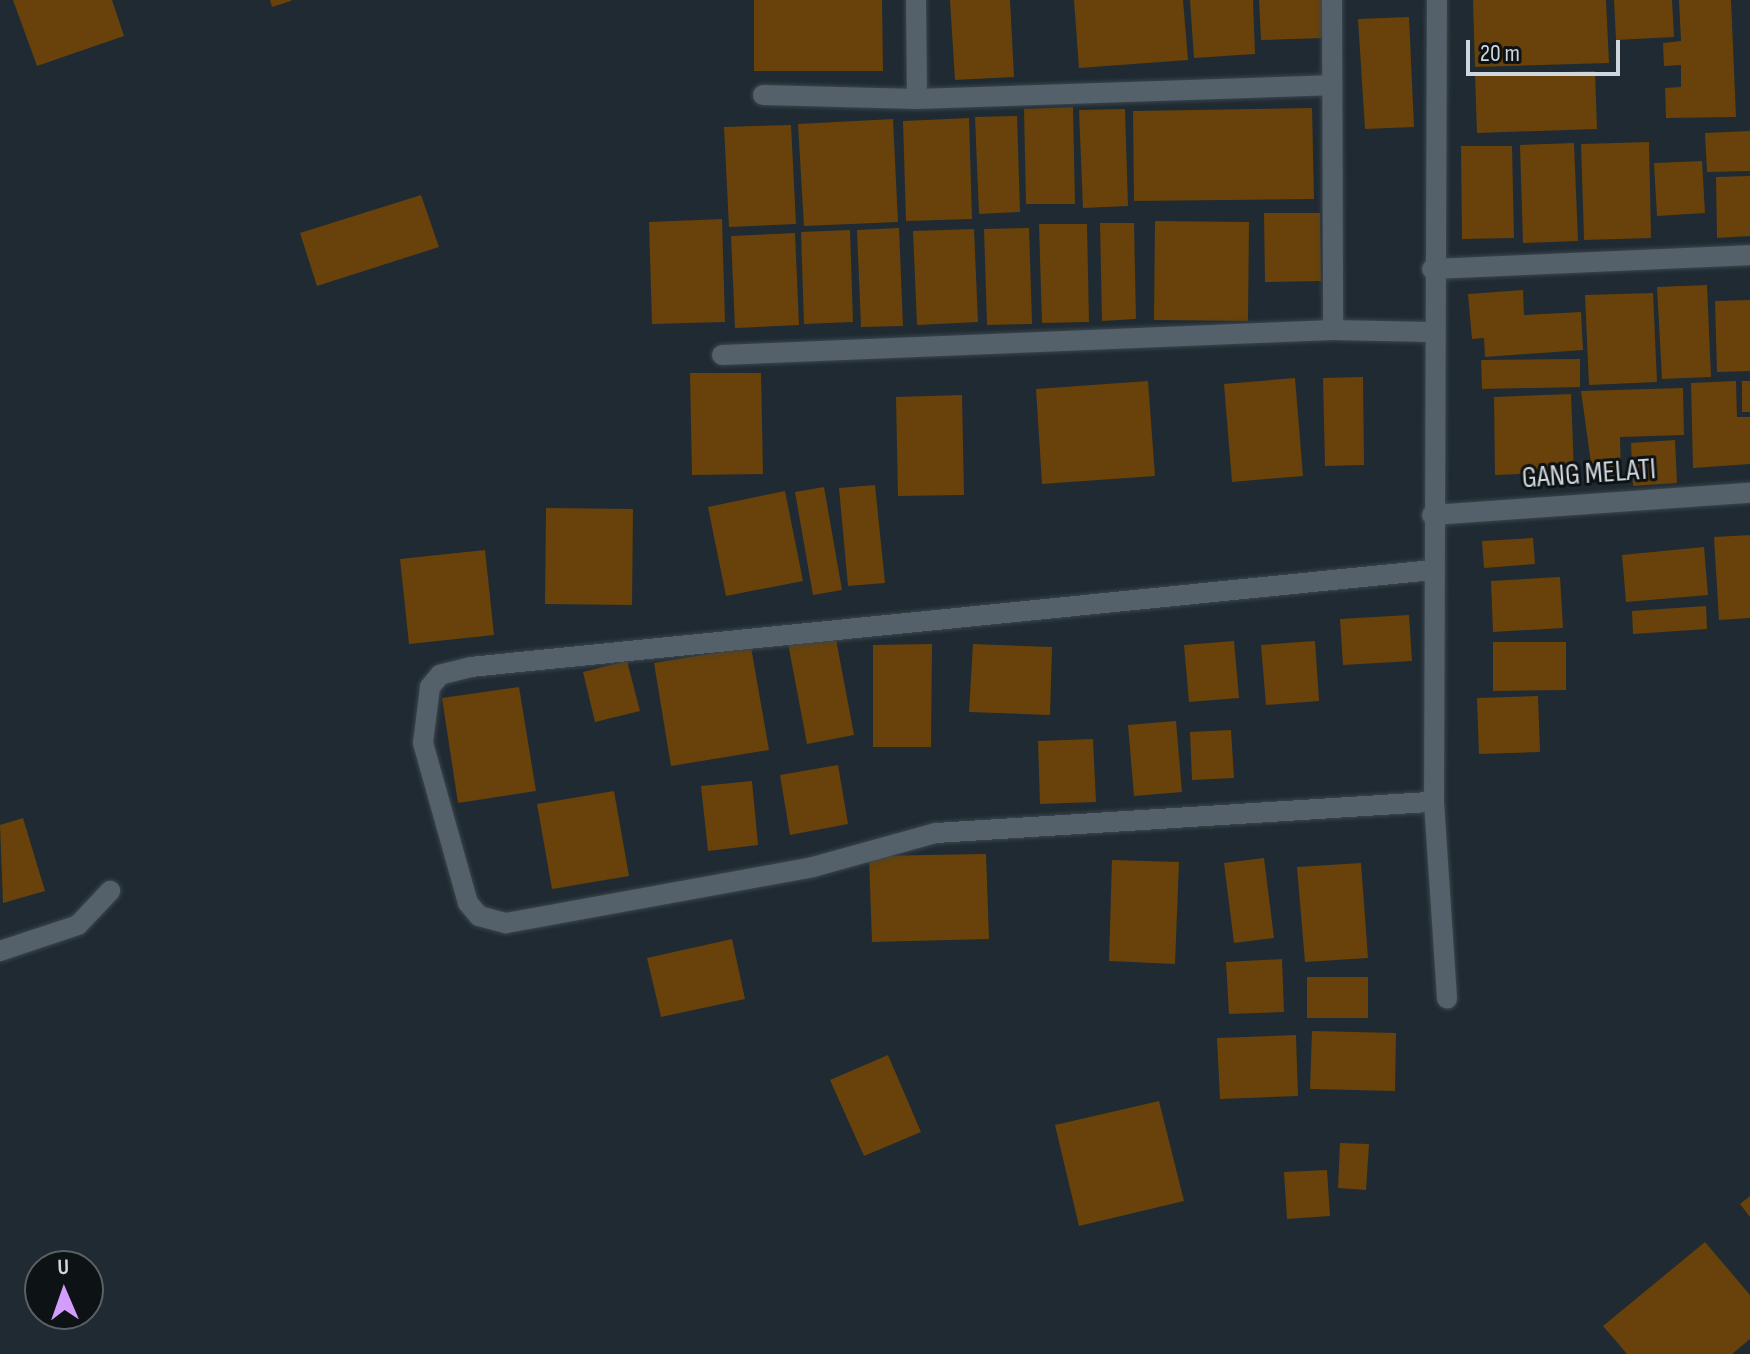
<!DOCTYPE html>
<html>
<head>
<meta charset="utf-8">
<style>
  body { margin:0 }
  #map { position:relative; width:1750px; height:1354px; overflow:hidden; background:#1f2a32; font-family:"Sofia Sans Condensed",sans-serif }
  div>[style] { position:absolute }
  .building>* { inset:0; background:#68420a }
  .roads { filter:drop-shadow(0 0 2px #3c454c) drop-shadow(0 0 2px #3c454c) }
  .street>* { height:20px; margin:-10px; padding:0 10px; transform-origin:10px; border-radius:10px; background:#54606a }
  span { translate:-50% -50%; white-space:nowrap; text-align:center; line-height:1.15; -webkit-text-stroke:6px #0d1215; paint-order:stroke }
  .street-label { font-size:30px; color:#cfd6dc }
  .north { position:absolute; left:24px; top:1250px; width:80px; height:80px; box-sizing:border-box; background:#0d1215; border:2px solid #5b6065; border-radius:50%; rotate:358deg; font-size:22px; font-weight:700; line-height:32px; text-align:center; color:#cfd6dc }
  .north::after { content:''; display:block; margin:auto; width:28px; height:36px; background:#d29dfd; clip-path:polygon(50% 0,100% 100%,50% 72%,0 100%) }
  .scale { position:absolute; left:1466px; top:40px; width:154px; height:36px; box-sizing:border-box; border:4px solid #cfd6dc; border-top:0; padding-left:10px; font-size:24px; line-height:28px; white-space:nowrap; color:#cfd6dc; -webkit-text-stroke:6px #0d1215; paint-order:stroke }
</style>
</head>
<body>
<div id="map">
  <div class="building">
    <div style="clip-path:polygon(13px 0,112px 0,124px 36px,37px 66px)"></div>
    <div style="clip-path:polygon(270px 0,291px 0,291px 1px,272px 7px)"></div>
    <div style="clip-path:polygon(754px 0,882px 0,883px 71px,754px 71px)"></div>
    <div style="clip-path:polygon(950px 0,1010px 0,1014px 77px,955px 80px)"></div>
    <div style="clip-path:polygon(1074px 0,1183px 0,1188px 60px,1079px 68px)"></div>
    <div style="clip-path:polygon(1190px 0,1253px 0,1255px 54px,1194px 58px)"></div>
    <div style="clip-path:polygon(1259px 0,1322px 0,1324px 38px,1261px 40px)"></div>
    <div style="clip-path:polygon(1473px 0,1606px 0,1609px 63px,1475px 67px)"></div>
    <div style="clip-path:polygon(1614px 0,1672px 0,1674px 37px,1616px 40px)"></div>
    <div style="clip-path:polygon(1679px 0,1731px 0,1736px 117px,1666px 118px,1665px 88px,1681px 87px,1681px 65px,1664px 66px,1663px 43px,1681px 41px)"></div>
    <div style="clip-path:polygon(1409px 17px,1414px 127px,1365px 129px,1358px 19px)"></div>
    <div style="clip-path:polygon(1595px 71px,1597px 129px,1477px 133px,1475px 75px)"></div>
    <div style="clip-path:polygon(1073px 107px,1075px 204px,1026px 204px,1024px 109px)"></div>
    <div style="clip-path:polygon(1312px 108px,1314px 199px,1134px 201px,1133px 111px)"></div>
    <div style="clip-path:polygon(1125px 109px,1128px 206px,1083px 208px,1079px 110px)"></div>
    <div style="clip-path:polygon(1017px 116px,1020px 212px,979px 214px,975px 117px)"></div>
    <div style="clip-path:polygon(969px 118px,972px 219px,906px 221px,903px 121px)"></div>
    <div style="clip-path:polygon(893px 119px,898px 222px,804px 226px,798px 124px)"></div>
    <div style="clip-path:polygon(791px 125px,796px 224px,729px 227px,724px 127px)"></div>
    <div style="clip-path:polygon(1750px 131px,1750px 171px,1707px 172px,1705px 133px)"></div>
    <div style="clip-path:polygon(1649px 142px,1651px 238px,1584px 240px,1581px 144px)"></div>
    <div style="clip-path:polygon(1574px 143px,1578px 241px,1523px 243px,1520px 145px)"></div>
    <div style="clip-path:polygon(1461px 146px,1512px 146px,1514px 238px,1462px 239px)"></div>
    <div style="clip-path:polygon(1702px 161px,1705px 213px,1657px 216px,1654px 163px)"></div>
    <div style="clip-path:polygon(1750px 176px,1750px 236px,1717px 238px,1716px 177px)"></div>
    <div style="clip-path:polygon(421px 195px,439px 247px,317px 286px,300px 233px)"></div>
    <div style="clip-path:polygon(1264px 213px,1320px 213px,1321px 281px,1265px 282px)"></div>
    <div style="clip-path:polygon(722px 219px,725px 322px,652px 324px,649px 222px)"></div>
    <div style="clip-path:polygon(1155px 221px,1249px 222px,1248px 321px,1154px 320px)"></div>
    <div style="clip-path:polygon(1100px 223px,1134px 223px,1136px 319px,1102px 321px)"></div>
    <div style="clip-path:polygon(1039px 224px,1087px 224px,1089px 322px,1042px 323px)"></div>
    <div style="clip-path:polygon(899px 228px,903px 326px,861px 327px,857px 230px)"></div>
    <div style="clip-path:polygon(1029px 228px,1032px 324px,987px 325px,984px 229px)"></div>
    <div style="clip-path:polygon(974px 229px,978px 322px,917px 325px,913px 231px)"></div>
    <div style="clip-path:polygon(850px 230px,853px 322px,804px 324px,801px 232px)"></div>
    <div style="clip-path:polygon(795px 233px,799px 325px,735px 328px,731px 236px)"></div>
    <div style="clip-path:polygon(1707px 285px,1711px 377px,1662px 379px,1657px 287px)"></div>
    <div style="clip-path:polygon(1523px 290px,1524px 315px,1581px 312px,1583px 350px,1485px 357px,1484px 338px,1472px 339px,1468px 294px)"></div>
    <div style="clip-path:polygon(1653px 293px,1657px 382px,1589px 385px,1585px 295px)"></div>
    <div style="clip-path:polygon(1750px 300px,1750px 371px,1717px 372px,1715px 301px)"></div>
    <div style="clip-path:polygon(1580px 359px,1580px 387px,1482px 389px,1481px 360px)"></div>
    <div style="clip-path:polygon(690px 373px,761px 373px,763px 474px,692px 475px)"></div>
    <div style="clip-path:polygon(1363px 377px,1364px 465px,1325px 466px,1323px 378px)"></div>
    <div style="clip-path:polygon(1295px 378px,1303px 476px,1232px 482px,1224px 384px)"></div>
    <div style="clip-path:polygon(1148px 381px,1155px 476px,1042px 484px,1036px 389px)"></div>
    <div style="clip-path:polygon(1736px 381px,1737px 417px,1750px 417px,1750px 464px,1693px 468px,1691px 383px)"></div>
    <div style="clip-path:polygon(1742px 381px,1750px 381px,1750px 412px,1742px 412px)"></div>
    <div style="clip-path:polygon(1683px 388px,1684px 435px,1620px 437px,1621px 477px,1593px 478px,1581px 391px)"></div>
    <div style="clip-path:polygon(1571px 394px,1574px 472px,1495px 475px,1494px 397px)"></div>
    <div style="clip-path:polygon(962px 395px,964px 495px,898px 496px,896px 397px)"></div>
    <div style="clip-path:polygon(1675px 440px,1677px 483px,1633px 486px,1631px 443px)"></div>
    <div style="clip-path:polygon(875px 485px,885px 583px,848px 586px,839px 488px)"></div>
    <div style="clip-path:polygon(824px 487px,842px 590px,813px 595px,795px 492px)"></div>
    <div style="clip-path:polygon(785px 491px,803px 581px,726px 596px,708px 507px)"></div>
    <div style="clip-path:polygon(546px 508px,633px 509px,632px 605px,545px 604px)"></div>
    <div style="clip-path:polygon(1750px 535px,1750px 618px,1719px 620px,1714px 537px)"></div>
    <div style="clip-path:polygon(1533px 538px,1535px 564px,1484px 568px,1482px 541px)"></div>
    <div style="clip-path:polygon(1704px 547px,1708px 595px,1626px 602px,1622px 555px)"></div>
    <div style="clip-path:polygon(485px 550px,494px 635px,409px 644px,400px 559px)"></div>
    <div style="clip-path:polygon(1560px 577px,1563px 628px,1493px 632px,1491px 581px)"></div>
    <div style="clip-path:polygon(1706px 606px,1707px 629px,1633px 634px,1632px 611px)"></div>
    <div style="clip-path:polygon(1409px 615px,1412px 661px,1343px 665px,1340px 619px)"></div>
    <div style="clip-path:polygon(835px 634px,854px 735px,807px 744px,788px 643px)"></div>
    <div style="clip-path:polygon(1234px 641px,1239px 698px,1189px 702px,1184px 645px)"></div>
    <div style="clip-path:polygon(1315px 641px,1319px 701px,1266px 705px,1261px 645px)"></div>
    <div style="clip-path:polygon(1493px 642px,1566px 642px,1566px 690px,1493px 691px)"></div>
    <div style="clip-path:polygon(932px 644px,931px 747px,873px 747px,873px 645px)"></div>
    <div style="clip-path:polygon(973px 644px,1052px 647px,1050px 715px,969px 712px)"></div>
    <div style="clip-path:polygon(751px 647px,769px 750px,671px 766px,654px 663px)"></div>
    <div style="clip-path:polygon(627px 661px,640px 711px,595px 722px,583px 672px)"></div>
    <div style="clip-path:polygon(519px 687px,536px 791px,458px 803px,442px 698px)"></div>
    <div style="clip-path:polygon(1538px 696px,1540px 752px,1479px 754px,1477px 698px)"></div>
    <div style="clip-path:polygon(1176px 721px,1182px 792px,1134px 796px,1128px 725px)"></div>
    <div style="clip-path:polygon(1231px 730px,1234px 778px,1192px 780px,1190px 732px)"></div>
    <div style="clip-path:polygon(1093px 739px,1096px 802px,1040px 804px,1038px 741px)"></div>
    <div style="clip-path:polygon(838px 765px,848px 824px,790px 835px,780px 775px)"></div>
    <div style="clip-path:polygon(752px 781px,758px 845px,708px 851px,701px 786px)"></div>
    <div style="clip-path:polygon(614px 791px,629px 876px,552px 889px,537px 804px)"></div>
    <div style="clip-path:polygon(23px 818px,45px 891px,3px 903px,0 825px)"></div>
    <div style="clip-path:polygon(986px 854px,989px 939px,872px 942px,869px 856px)"></div>
    <div style="clip-path:polygon(1264px 858px,1274px 938px,1234px 943px,1224px 863px)"></div>
    <div style="clip-path:polygon(1112px 860px,1179px 862px,1175px 964px,1109px 961px)"></div>
    <div style="clip-path:polygon(1361px 863px,1368px 958px,1305px 962px,1297px 867px)"></div>
    <div style="clip-path:polygon(732px 939px,745px 999px,661px 1017px,647px 958px)"></div>
    <div style="clip-path:polygon(1282px 959px,1284px 1012px,1229px 1014px,1226px 962px)"></div>
    <div style="clip-path:polygon(1307px 977px,1368px 977px,1368px 1018px,1307px 1018px)"></div>
    <div style="clip-path:polygon(1312px 1031px,1396px 1033px,1395px 1091px,1310px 1089px)"></div>
    <div style="clip-path:polygon(1296px 1035px,1298px 1096px,1220px 1099px,1217px 1038px)"></div>
    <div style="clip-path:polygon(888px 1055px,921px 1132px,864px 1156px,830px 1080px)"></div>
    <div style="clip-path:polygon(1159px 1101px,1184px 1201px,1079px 1226px,1055px 1125px)"></div>
    <div style="clip-path:polygon(1340px 1143px,1369px 1144px,1366px 1190px,1338px 1188px)"></div>
    <div style="clip-path:polygon(1327px 1170px,1330px 1216px,1287px 1219px,1284px 1172px)"></div>
    <div style="clip-path:polygon(1750px 1196px,1750px 1217px,1740px 1204px)"></div>
    <div style="clip-path:polygon(1705px 1242px,1750px 1295px,1750px 1339px,1732px 1354px,1627px 1354px,1603px 1326px)"></div>
  </div>
  <div class="roads">
    <div class="street">
      <div style="left:916px;top:0;width:99px;rotate:89.4deg"></div>
      <div style="left:917px;top:99px;width:413px;rotate:-1.9deg"></div>
      <div style="left:1332px;top:0;width:330px;rotate:89.8deg"></div>
      <div style="left:763px;top:95px;width:154px;rotate:1.5deg"></div>
      <div style="left:1432px;top:269px;width:318px;rotate:-2.5deg"></div>
      <div style="left:722px;top:355px;width:612px;rotate:-2.34deg"></div>
      <div style="left:1333px;top:330px;width:98px;rotate:1.2deg"></div>
      <div style="left:1432px;top:515px;width:319px;rotate:-4deg"></div>
      <div style="left:1432px;top:570px;width:966px;rotate:174.24deg"></div>
      <div style="left:471px;top:667px;width:32px;rotate:166deg"></div>
      <div style="left:440px;top:675px;width:16px;rotate:130deg"></div>
      <div style="left:430px;top:687px;width:56px;rotate:97.1deg"></div>
      <div style="left:423px;top:743px;width:166px;rotate:74.3deg"></div>
      <div style="left:468px;top:903px;width:17px;rotate:50deg"></div>
      <div style="left:479px;top:916px;width:28px;rotate:15deg"></div>
      <div style="left:506px;top:923px;width:312px;rotate:-10.3deg"></div>
      <div style="left:813px;top:867px;width:128px;rotate:-15.5deg"></div>
      <div style="left:936px;top:833px;width:499px;rotate:-3.6deg"></div>
      <div style="left:1434px;top:802px;width:802px;rotate:-89.79deg"></div>
      <div style="left:1434px;top:802px;width:197px;rotate:86.2deg"></div>
      <div style="left:0;top:951px;width:82px;rotate:-18.4deg"></div>
      <div style="left:78px;top:925px;width:47px;rotate:-46.7deg"></div>
    </div>
  </div>
  <div class="street-label">
    <span style="left:1589px;top:474px;rotate:-4deg">GANG MELATI</span>
  </div>
  <div class="north">U</div>
  <div class="scale">20 m</div>
</div>
</body>
</html>
